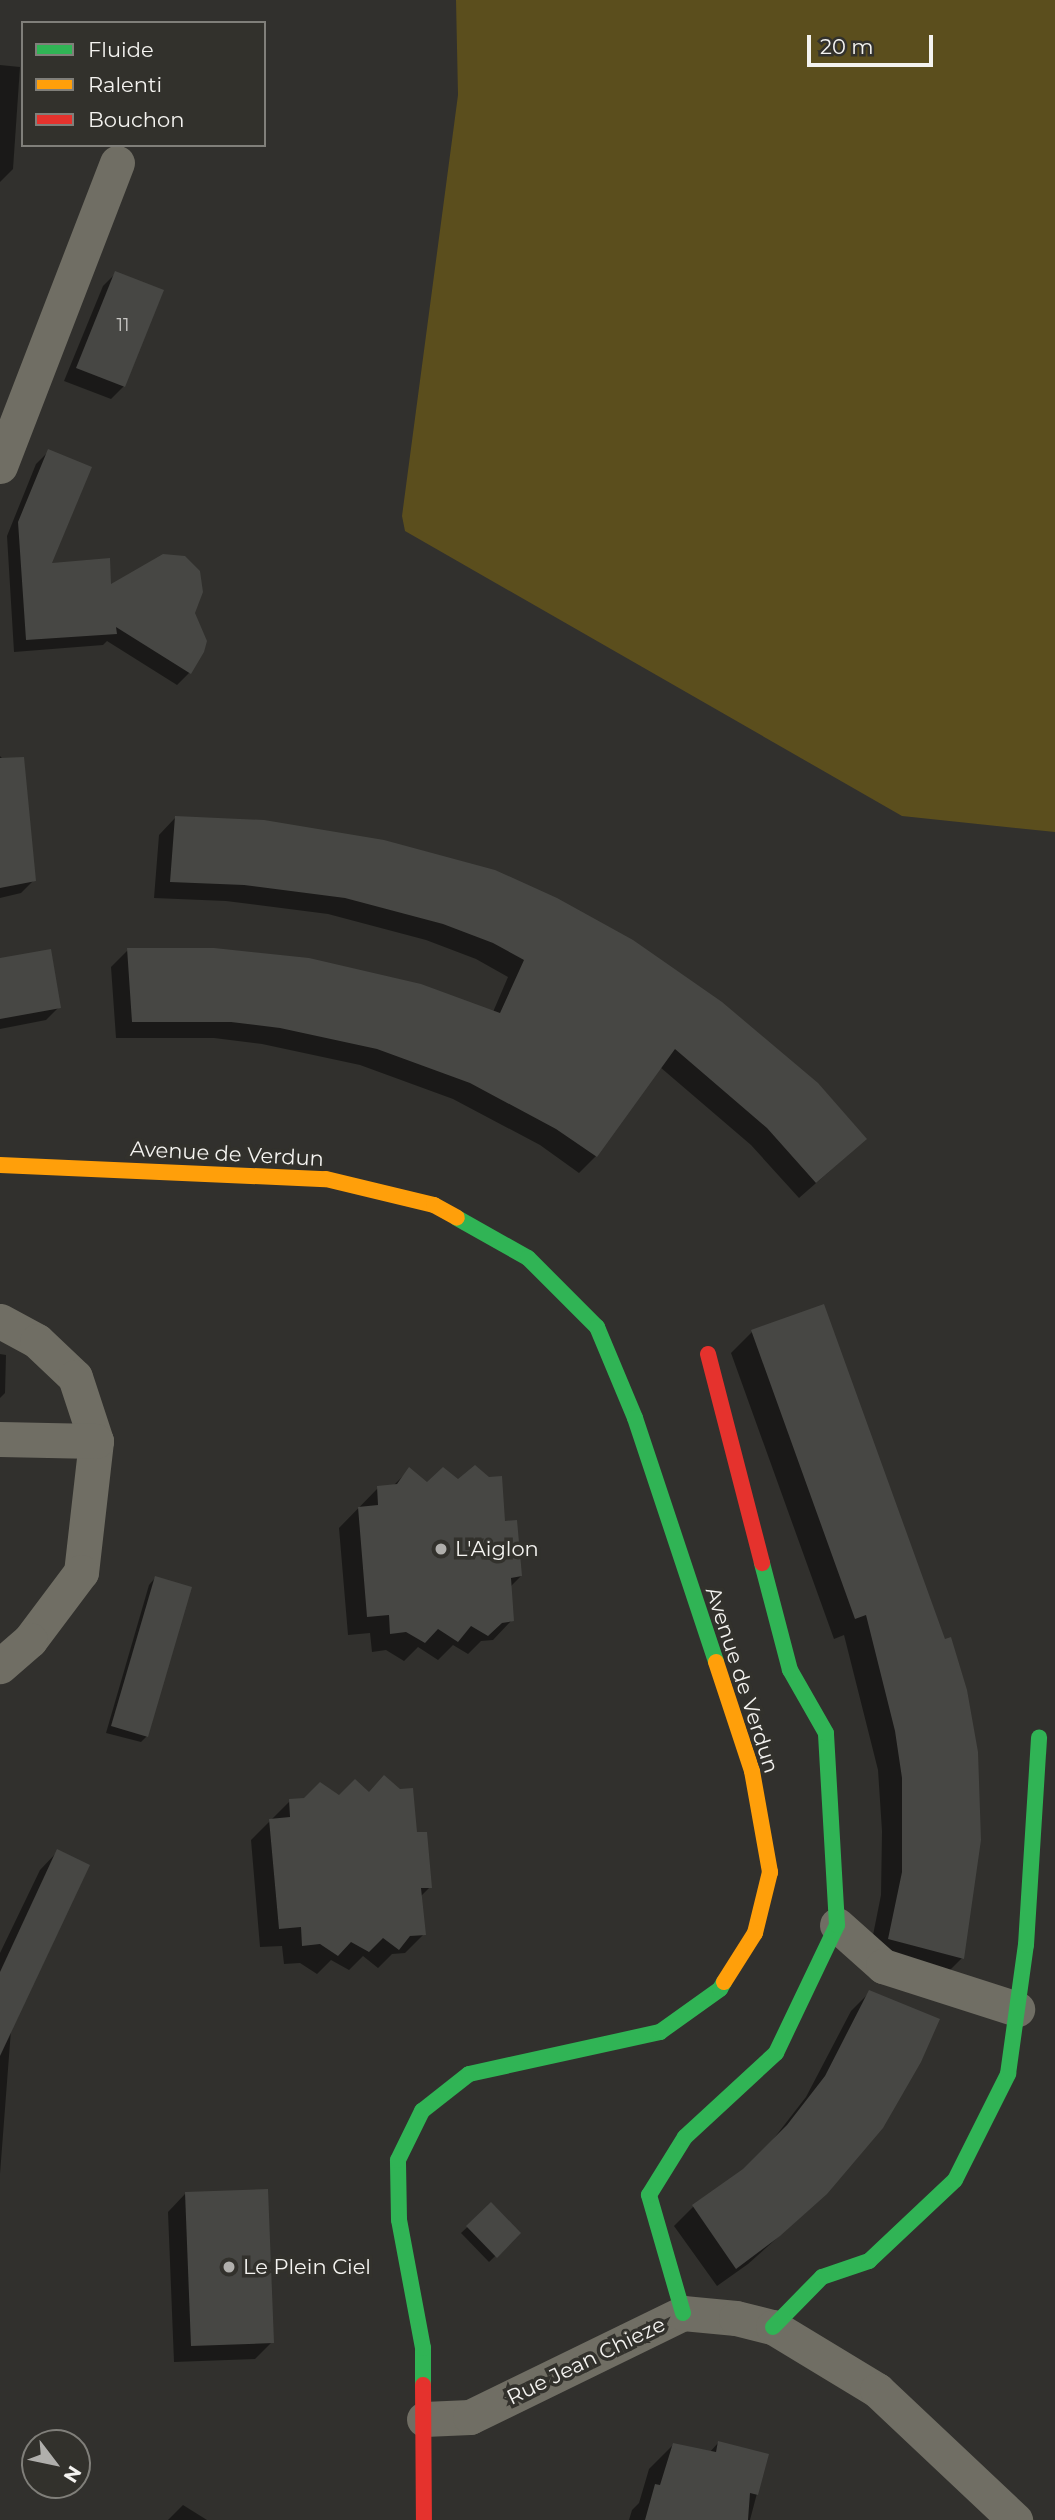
<!DOCTYPE html>
<html>
<head>
<meta charset="utf-8">
<style>
  body { margin:0 }
  #map { position:relative; width:1055px; height:2520px; overflow:hidden; background:#31302d; font-family:Montserrat,sans-serif }
  div>[style] { position:absolute }
  .green>* { inset:0; background:#5b4e1d }
  .shadow>* { inset:0; background:#0007 }
  .building>* { inset:0; background:#474744 }
  .street>* { height:35px; margin:-17.5px; padding:0 17.5px; transform-origin:17.5px; border-radius:17.5px; background:#706e64 }
  .fast>* { height:16px; margin:-8px; padding:0 8px; transform-origin:8px; border-radius:8px; background:#30b455 }
  .slow>* { height:16px; margin:-8px; padding:0 8px; transform-origin:8px; border-radius:8px; background:#ff9f0a }
  .jam>* { height:16px; margin:-8px; padding:0 8px; transform-origin:8px; border-radius:8px; background:#e5322d }
  .dots>* { width:19px; height:19px; translate:-50% -50%; box-sizing:border-box; border:4px solid #32312c; border-radius:50% }
  span { translate:-50% -50%; white-space:nowrap; text-align:center; line-height:1.15; -webkit-text-stroke:7px #32312c; paint-order:stroke }
  .number-label { font-size:18px; color:#c9c8c5 }
  .number-label span { -webkit-text-stroke-width:0 }
  .street-label { font-size:21px; color:#f4f3f0 }
  .poi-label { font-size:21px; color:#f4f3f0 }
  .left { translate:0 -50%; text-align:left }
  .legend { position:absolute; left:21px; top:21px; width:245px; height:126px; box-sizing:border-box; background:#32312c; border:2px solid #807f7a; margin:0; padding:9px 12px; list-style:none; font-size:21px; color:#f4f3f0 }
  .legend li { display:flex; align-items:center; gap:14px; height:35px }
  .legend b { width:35px; border:2px solid #807f7a }
  .north { position:absolute; left:21px; top:2429px; width:70px; height:70px; box-sizing:border-box; background:#32312c; border:2px solid #807f7a; border-radius:50%; rotate:122deg; font-size:19px; font-weight:700; line-height:28px; text-align:center; color:#f4f3f0 }
  .north::after { content:''; display:block; margin:auto; width:24px; height:32px; background:#b0afac; clip-path:polygon(50% 0,100% 100%,50% 72%,0 100%) }
  .scale { position:absolute; left:807px; top:35px; width:126px; height:32px; box-sizing:border-box; border:4px solid #f4f3f0; border-top:0; padding-left:9px; font-size:21px; line-height:24px; white-space:nowrap; color:#f4f3f0; -webkit-text-stroke:5px #32312c; paint-order:stroke }
</style>
</head>
<body>
<div id="map">
  <div class="green">
    <div style="clip-path:polygon(456px 0,1055px 0,1055px 832px,902px 816px,405px 531px,402px 516px,458px 95px)"></div>
  </div>
  <div class="shadow">
    <div style="clip-path:polygon(0 65px,20px 67px,13px 169px,0 182px)"></div>
    <div style="clip-path:polygon(116px 273px,124px 386px,111px 399px,64px 381px,103px 286px)"></div>
    <div style="clip-path:polygon(49px 451px,49px 565px,193px 613px,189px 673px,177px 685px,107px 641px,103px 645px,14px 652px,7px 536px,36px 464px)"></div>
    <div style="clip-path:polygon(0 756px,25px 784px,34px 880px,21px 893px,0 898px)"></div>
    <div style="clip-path:polygon(175px 818px,384px 841px,848px 1155px,799px 1198px,751px 1145px,660px 1067px,596px 1156px,579px 1173px,540px 1145px,453px 1099px,360px 1065px,262px 1044px,214px 1038px,116px 1038px,111px 967px,128px 950px,493px 1012px,508px 977px,476px 959px,426px 940px,328px 914px,226px 901px,154px 898px,159px 835px)"></div>
    <div style="clip-path:polygon(0 960px,59px 1007px,46px 1020px,0 1029px)"></div>
    <div style="clip-path:polygon(752px 1332px,944px 1641px,962px 1958px,941px 1979px,868px 1960px,881px 1895px,882px 1831px,878px 1770px,844px 1635px,834px 1639px,731px 1353px)"></div>
    <div style="clip-path:polygon(0 1354px,6px 1355px,5px 1393px,0 1398px)"></div>
    <div style="clip-path:polygon(410px 1469px,427px 1484px,504px 1523px,521px 1576px,510px 1587px,512px 1620px,493px 1640px,481px 1641px,468px 1654px,453px 1645px,438px 1660px,418px 1647px,404px 1661px,386px 1650px,372px 1652px,370px 1633px,348px 1635px,339px 1528px,378px 1488px,392px 1487px)"></div>
    <div style="clip-path:polygon(155px 1578px,147px 1736px,141px 1742px,106px 1733px,149px 1585px)"></div>
    <div style="clip-path:polygon(339px 1797px,415px 1834px,430px 1887px,420px 1897px,424px 1934px,405px 1953px,392px 1954px,378px 1968px,363px 1956px,349px 1970px,331px 1960px,317px 1974px,300px 1963px,284px 1964px,282px 1946px,260px 1947px,251px 1840px,290px 1801px)"></div>
    <div style="clip-path:polygon(58px 1851px,11px 2030px,0 2174px,0 1953px,40px 1870px)"></div>
    <div style="clip-path:polygon(870px 1992px,805px 2213px,748px 2264px,717px 2286px,674px 2226px,693px 2207px,744px 2170px,768px 2146px,806px 2097px,851px 2011px)"></div>
    <div style="clip-path:polygon(185px 2194px,272px 2342px,255px 2359px,174px 2362px,168px 2212px)"></div>
    <div style="clip-path:polygon(491px 2205px,519px 2233px,489px 2262px,461px 2233px)"></div>
    <div style="clip-path:polygon(718px 2443px,767px 2455px,750px 2520px,629px 2520px,632px 2510px,639px 2503px,649px 2469px,673px 2445px,709px 2453px)"></div>
    <div style="clip-path:polygon(183px 2505px,207px 2520px,168px 2520px)"></div>
  </div>
  <div class="building">
    <div style="clip-path:polygon(115px 271px,164px 290px,125px 387px,76px 368px)"></div>
    <div style="clip-path:polygon(48px 449px,92px 467px,52px 563px,110px 558px,111px 584px,163px 554px,185px 556px,200px 571px,203px 592px,195px 613px,207px 641px,204px 652px,191px 674px,116px 627px,117px 634px,26px 640px,18px 522px)"></div>
    <div style="clip-path:polygon(24px 757px,36px 881px,0 888px,0 758px)"></div>
    <div style="clip-path:polygon(175px 816px,264px 820px,384px 840px,495px 870px,557px 898px,633px 940px,722px 1002px,818px 1083px,867px 1139px,816px 1183px,767px 1128px,675px 1049px,597px 1157px,556px 1129px,470px 1083px,377px 1049px,280px 1028px,231px 1022px,132px 1022px,127px 948px,214px 948px,309px 958px,421px 984px,500px 1013px,524px 960px,493px 943px,443px 924px,345px 898px,244px 885px,170px 882px)"></div>
    <div style="clip-path:polygon(51px 949px,61px 1008px,0 1019px,0 958px)"></div>
    <div style="clip-path:polygon(824px 1304px,945px 1639px,951px 1637px,967px 1690px,978px 1752px,981px 1840px,964px 1959px,888px 1939px,902px 1872px,902px 1778px,895px 1731px,866px 1615px,855px 1619px,751px 1330px)"></div>
    <div style="clip-path:polygon(475px 1465px,489px 1477px,502px 1476px,505px 1521px,517px 1520px,522px 1576px,511px 1578px,514px 1621px,502px 1623px,488px 1636px,471px 1626px,458px 1642px,438px 1629px,425px 1643px,406px 1632px,390px 1634px,389px 1615px,367px 1617px,358px 1507px,378px 1505px,377px 1486px,397px 1484px,409px 1467px,427px 1482px,443px 1467px,458px 1479px)"></div>
    <div style="clip-path:polygon(155px 1576px,192px 1587px,148px 1737px,111px 1726px)"></div>
    <div style="clip-path:polygon(384px 1775px,400px 1789px,413px 1788px,417px 1832px,427px 1832px,432px 1888px,421px 1888px,426px 1935px,410px 1936px,399px 1950px,383px 1938px,369px 1952px,351px 1942px,338px 1956px,320px 1944px,302px 1946px,301px 1927px,279px 1929px,269px 1819px,290px 1817px,289px 1799px,304px 1798px,320px 1782px,339px 1795px,355px 1779px,369px 1792px)"></div>
    <div style="clip-path:polygon(57px 1849px,90px 1865px,0 2056px,0 1972px)"></div>
    <div style="clip-path:polygon(869px 1990px,940px 2019px,921px 2062px,883px 2128px,827px 2194px,780px 2236px,736px 2269px,692px 2205px,743px 2169px,787px 2125px,825px 2076px)"></div>
    <div style="clip-path:polygon(268px 2189px,274px 2343px,191px 2346px,185px 2192px)"></div>
    <div style="clip-path:polygon(491px 2202px,521px 2233px,497px 2258px,466px 2226px)"></div>
    <div style="clip-path:polygon(718px 2441px,769px 2454px,758px 2495px,750px 2493px,748px 2520px,645px 2520px,655px 2484px,660px 2485px,673px 2443px,716px 2452px)"></div>
  </div>
  <div class="street">
    <div style="left:0;top:466px;width:325px;rotate:-68.9deg"></div>
    <div style="left:0;top:1321px;width:42px;rotate:28.4deg"></div>
    <div style="left:37px;top:1341px;width:52px;rotate:43.5deg"></div>
    <div style="left:75px;top:1377px;width:67px;rotate:71.8deg"></div>
    <div style="left:96px;top:1441px;width:132px;rotate:96.5deg"></div>
    <div style="left:81px;top:1572px;width:85px;rotate:126.9deg"></div>
    <div style="left:30px;top:1640px;width:40px;rotate:139deg"></div>
    <div style="left:0;top:1439px;width:96px;rotate:1.2deg"></div>
    <div style="left:837px;top:1925px;width:62px;rotate:41.7deg"></div>
    <div style="left:883px;top:1966px;width:141px;rotate:17.8deg"></div>
    <div style="left:424px;top:2419px;width:46px;rotate:-2.5deg"></div>
    <div style="left:470px;top:2417px;width:237px;rotate:-26deg"></div>
    <div style="left:683px;top:2313px;width:53px;rotate:5.4deg"></div>
    <div style="left:736px;top:2318px;width:38px;rotate:14deg"></div>
    <div style="left:773px;top:2327px;width:122px;rotate:31.2deg"></div>
    <div style="left:877px;top:2390px;width:190px;rotate:43.3deg"></div>
  </div>
  <div class="fast">
    <div style="left:457px;top:1218px;width:81px;rotate:29.4deg"></div>
    <div style="left:528px;top:1258px;width:98px;rotate:45deg"></div>
    <div style="left:597px;top:1327px;width:99px;rotate:67.3deg"></div>
    <div style="left:635px;top:1418px;width:257px;rotate:71.6deg"></div>
    <div style="left:683px;top:2313px;width:123px;rotate:-106.1deg"></div>
    <div style="left:649px;top:2195px;width:68px;rotate:-58.2deg"></div>
    <div style="left:685px;top:2137px;width:124px;rotate:-42.7deg"></div>
    <div style="left:776px;top:2053px;width:142px;rotate:-64.5deg"></div>
    <div style="left:837px;top:1925px;width:192px;rotate:-93.3deg"></div>
    <div style="left:826px;top:1733px;width:73px;rotate:-119.7deg"></div>
    <div style="left:790px;top:1670px;width:111px;rotate:-104.7deg"></div>
    <div style="left:773px;top:2327px;width:70px;rotate:-45.6deg"></div>
    <div style="left:822px;top:2277px;width:50px;rotate:-18.8deg"></div>
    <div style="left:869px;top:2261px;width:118px;rotate:-43.3deg"></div>
    <div style="left:955px;top:2180px;width:119px;rotate:-63.4deg"></div>
    <div style="left:1008px;top:2074px;width:130px;rotate:-82.1deg"></div>
    <div style="left:1026px;top:1945px;width:208px;rotate:-86.4deg"></div>
    <div style="left:423px;top:2385px;width:37px;rotate:-90deg"></div>
    <div style="left:423px;top:2348px;width:130px;rotate:-100.6deg"></div>
    <div style="left:399px;top:2220px;width:60px;rotate:-91deg"></div>
    <div style="left:398px;top:2160px;width:55px;rotate:-63.9deg"></div>
    <div style="left:422px;top:2111px;width:60px;rotate:-38.2deg"></div>
    <div style="left:469px;top:2074px;width:196px;rotate:-12.4deg"></div>
    <div style="left:660px;top:2032px;width:74px;rotate:-35.6deg"></div>
    <div style="left:720px;top:1989px;width:8px;rotate:-60deg"></div>
  </div>
  <div class="slow">
    <div style="left:0;top:1165px;width:326px;rotate:2.5deg"></div>
    <div style="left:326px;top:1179px;width:111px;rotate:13.5deg"></div>
    <div style="left:434px;top:1205px;width:26px;rotate:29deg"></div>
    <div style="left:716px;top:1662px;width:115px;rotate:71.7deg"></div>
    <div style="left:752px;top:1771px;width:103px;rotate:79.9deg"></div>
    <div style="left:770px;top:1872px;width:63px;rotate:103.8deg"></div>
    <div style="left:755px;top:1933px;width:58px;rotate:122.3deg"></div>
  </div>
  <div class="jam">
    <div style="left:708px;top:1354px;width:216px;rotate:75.5deg"></div>
    <div style="left:423px;top:2385px;width:135px;rotate:89.6deg"></div>
  </div>
  <div class="dots">
    <div style="left:441px;top:1549px;background:#b0afac"></div>
    <div style="left:229px;top:2267px;background:#b0afac"></div>
  </div>
  <div class="number-label">
    <span style="left:123px;top:325px">11</span>
  </div>
  <div class="street-label">
    <span style="left:227px;top:1154px;rotate:3deg">Avenue de Verdun</span>
    <span style="left:742px;top:1680px;rotate:72deg">Avenue de Verdun</span>
    <span style="left:586px;top:2361px;rotate:-26deg">Rue Jean Chieze</span>
  </div>
  <div class="poi-label">
    <span class="left" style="left:455px;top:1549px">L'Aiglon</span>
    <span class="left" style="left:243px;top:2267px">Le Plein Ciel</span>
  </div>
  <ul class="legend">
  <li><b style="height:9px;background:#30b455"></b>Fluide</li>
  <li><b style="height:9px;background:#ff9f0a"></b>Ralenti</li>
  <li><b style="height:9px;background:#e5322d"></b>Bouchon</li>
  </ul>
  <div class="north">N</div>
  <div class="scale">20 m</div>
</div>
</body>
</html>
